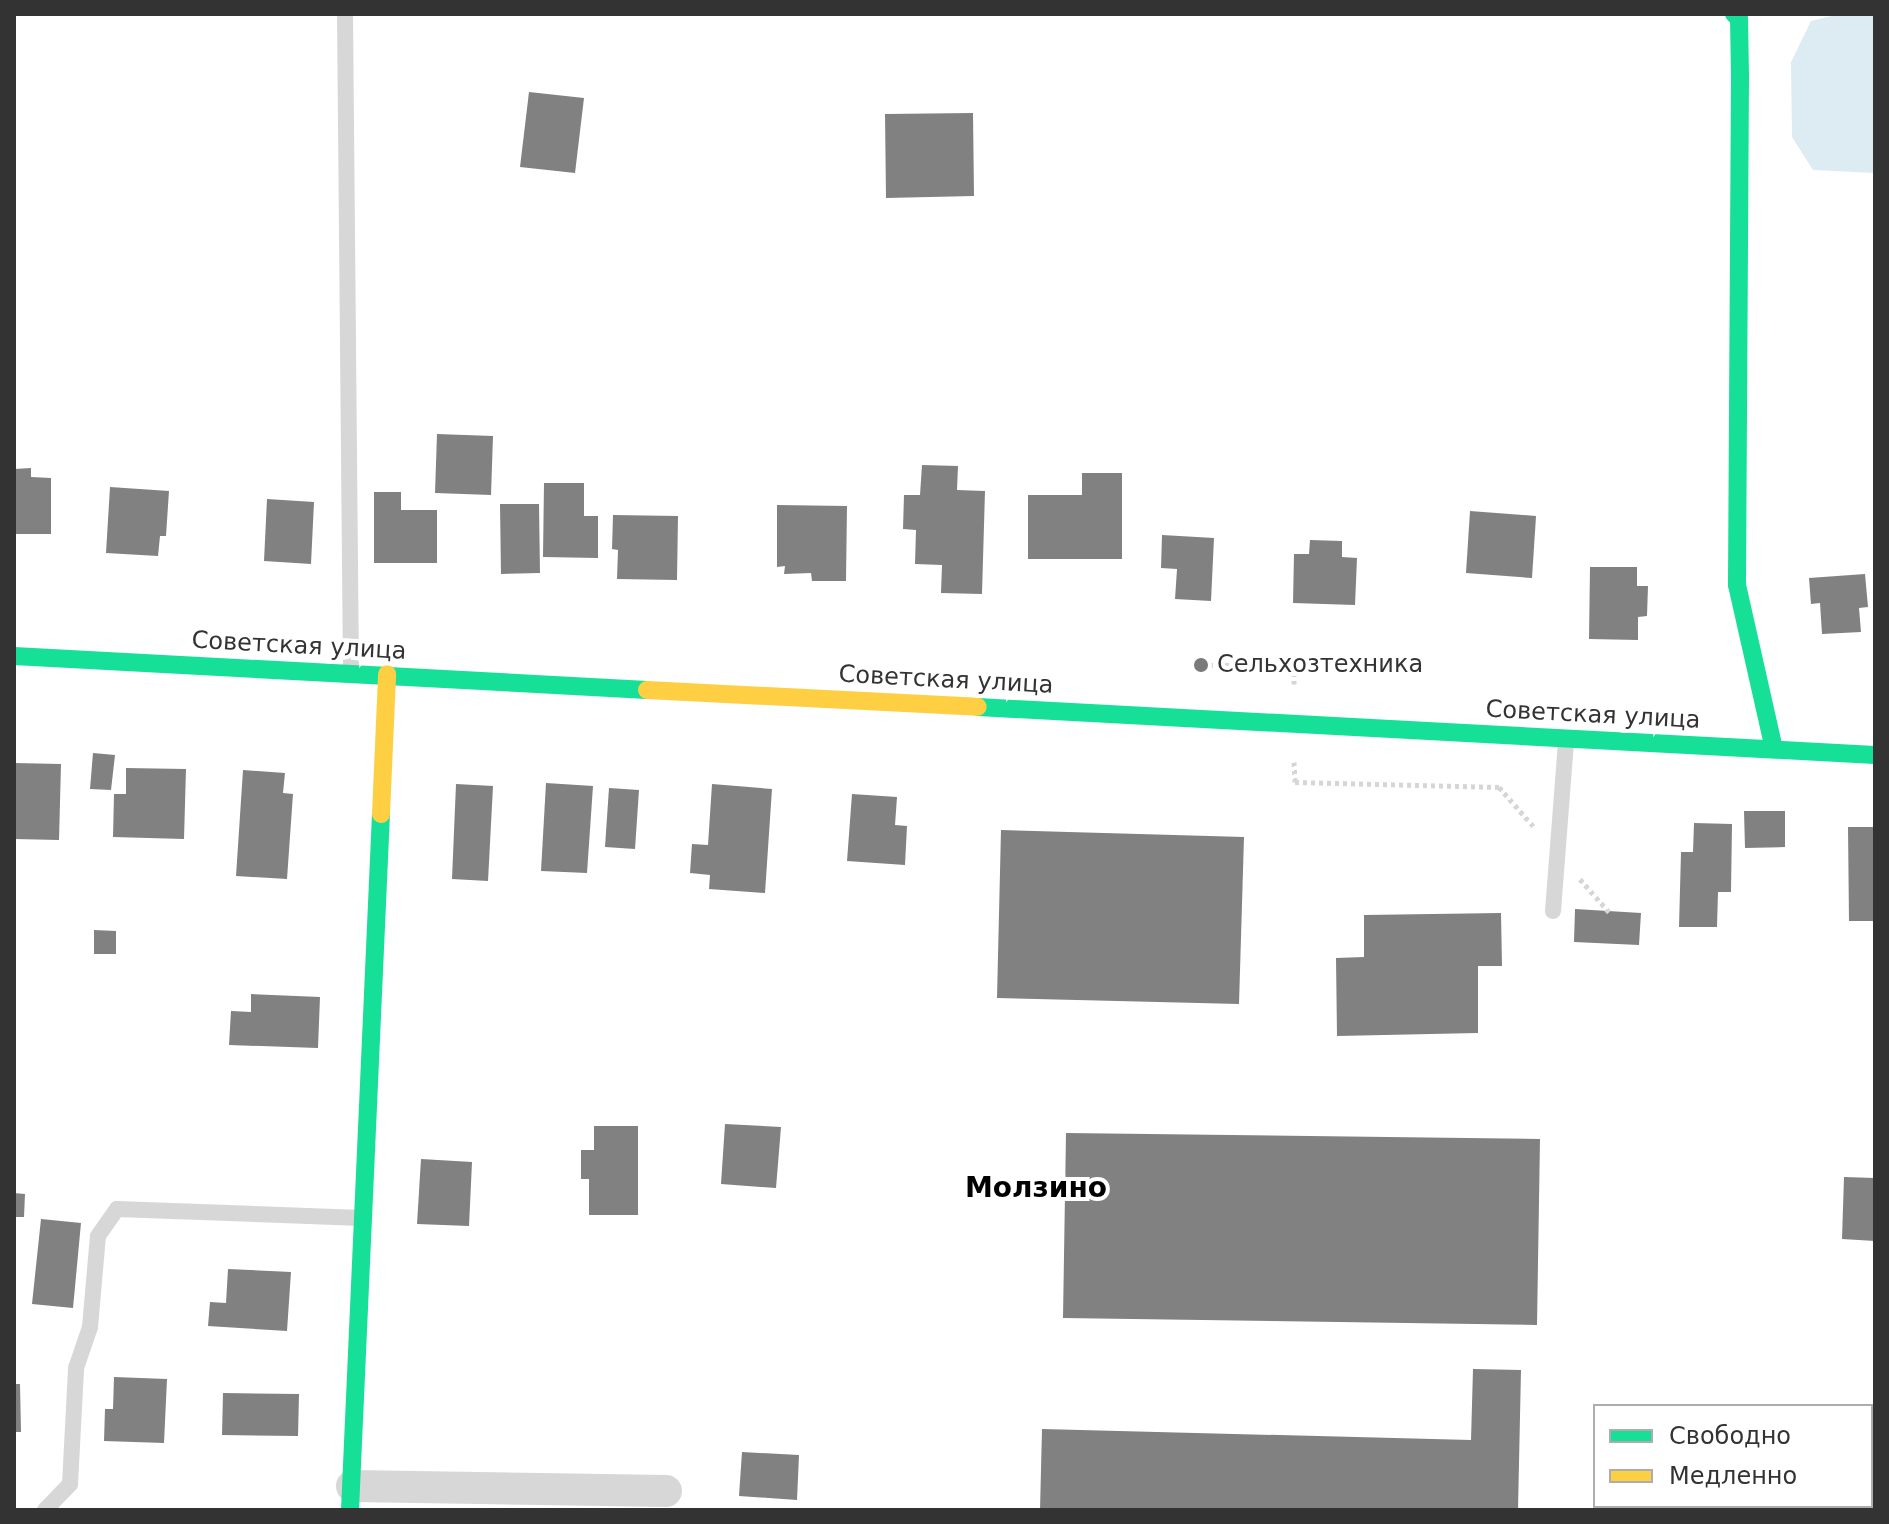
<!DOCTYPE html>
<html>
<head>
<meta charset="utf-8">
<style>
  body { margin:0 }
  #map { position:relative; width:1889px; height:1524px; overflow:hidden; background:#fff; font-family:"DejaVu Sans",sans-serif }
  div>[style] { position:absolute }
  .water>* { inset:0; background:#ddebf3 }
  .building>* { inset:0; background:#818181 }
  .path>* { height:5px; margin-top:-2.5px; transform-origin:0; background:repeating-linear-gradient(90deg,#d6d6d6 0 4px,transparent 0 8px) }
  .lane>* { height:16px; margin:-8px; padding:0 8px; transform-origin:8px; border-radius:8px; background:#d7d7d7 }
  .street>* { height:32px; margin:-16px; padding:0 16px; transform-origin:16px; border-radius:16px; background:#d7d7d7 }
  .fast>* { height:18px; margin:-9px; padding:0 9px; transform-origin:9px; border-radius:9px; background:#16e098 }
  .slow>* { height:18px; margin:-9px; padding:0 9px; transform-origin:9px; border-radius:9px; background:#ffcf43 }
  .dots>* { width:22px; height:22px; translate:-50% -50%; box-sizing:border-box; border:4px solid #fff; border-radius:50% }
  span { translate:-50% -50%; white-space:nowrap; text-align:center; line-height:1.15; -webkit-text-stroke:8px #fff; paint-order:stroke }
  .street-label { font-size:24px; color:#333 }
  .poi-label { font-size:24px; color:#333 }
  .left { translate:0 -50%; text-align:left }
  .quarter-label { font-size:28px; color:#000; font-weight:700 }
  .frame { position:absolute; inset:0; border:16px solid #333; pointer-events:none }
  .legend { position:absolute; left:1593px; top:1404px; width:280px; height:104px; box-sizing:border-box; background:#fff; border:2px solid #adadad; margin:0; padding:10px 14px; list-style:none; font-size:24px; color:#333 }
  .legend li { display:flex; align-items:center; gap:16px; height:40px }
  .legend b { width:40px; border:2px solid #adadad }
</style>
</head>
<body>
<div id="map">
  <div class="water">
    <div style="clip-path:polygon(1840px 14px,1875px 15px,1875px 173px,1813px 170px,1792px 137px,1791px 62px,1811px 21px)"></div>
  </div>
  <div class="building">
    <div style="clip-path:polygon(529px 92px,584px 98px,575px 173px,520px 167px)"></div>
    <div style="clip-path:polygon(973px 113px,974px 196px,886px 198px,885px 114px)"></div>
    <div style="clip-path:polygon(437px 434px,493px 436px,491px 495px,435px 493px)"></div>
    <div style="clip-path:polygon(922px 465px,958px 466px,957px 490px,985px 491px,982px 594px,941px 593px,942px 565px,915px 564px,916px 530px,903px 529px,904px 495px,920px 495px)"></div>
    <div style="clip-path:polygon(31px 468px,31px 477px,51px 478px,51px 534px,14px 534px,14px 469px)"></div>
    <div style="clip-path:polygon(1082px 473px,1122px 473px,1122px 559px,1028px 559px,1028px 495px,1082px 495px)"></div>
    <div style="clip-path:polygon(544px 483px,584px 483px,584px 516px,598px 516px,598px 558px,543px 557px)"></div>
    <div style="clip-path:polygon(110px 487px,169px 491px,166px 536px,160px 536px,158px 556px,106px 553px)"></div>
    <div style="clip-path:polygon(374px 492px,401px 492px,401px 510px,437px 510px,437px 563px,374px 563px)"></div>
    <div style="clip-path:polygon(267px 499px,314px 502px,311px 564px,264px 561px)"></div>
    <div style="clip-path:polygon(500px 504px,539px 504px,540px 573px,501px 574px)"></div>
    <div style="clip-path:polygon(777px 505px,847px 506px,846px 581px,812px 581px,811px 573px,784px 574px,785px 566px,777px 567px)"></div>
    <div style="clip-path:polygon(1470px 511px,1536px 516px,1532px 578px,1466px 573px)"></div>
    <div style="clip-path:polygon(613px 515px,678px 516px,677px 580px,617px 579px,618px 550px,612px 549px)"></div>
    <div style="clip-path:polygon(1162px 535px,1214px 538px,1211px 601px,1175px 599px,1177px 569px,1161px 568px)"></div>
    <div style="clip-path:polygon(1310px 540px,1342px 541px,1342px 557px,1357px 558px,1355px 605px,1293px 603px,1294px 554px,1309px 554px)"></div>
    <div style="clip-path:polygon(1590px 567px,1637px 567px,1637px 586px,1648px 586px,1647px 616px,1638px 617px,1638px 640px,1589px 639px)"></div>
    <div style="clip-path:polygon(1865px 574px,1868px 607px,1859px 608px,1861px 632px,1822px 634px,1820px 603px,1811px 604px,1809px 578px)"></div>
    <div style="clip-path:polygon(93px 753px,115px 755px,111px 790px,90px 789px)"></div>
    <div style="clip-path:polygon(14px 763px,61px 764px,59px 840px,14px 839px)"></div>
    <div style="clip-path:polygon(126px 768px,186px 769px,184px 839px,113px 837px,114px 794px,126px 794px)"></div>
    <div style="clip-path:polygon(243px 770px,285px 773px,283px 793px,293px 794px,287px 879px,236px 876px)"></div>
    <div style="clip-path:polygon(546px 783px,593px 786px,587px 873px,541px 871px)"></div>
    <div style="clip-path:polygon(456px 784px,493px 786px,488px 881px,452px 879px)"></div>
    <div style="clip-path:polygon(712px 784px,772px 789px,765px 893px,709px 889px,710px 875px,690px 873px,692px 844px,708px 845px)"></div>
    <div style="clip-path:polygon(609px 788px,639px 790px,635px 849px,605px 847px)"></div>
    <div style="clip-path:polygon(852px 794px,897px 797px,895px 825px,907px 826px,905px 865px,847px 861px)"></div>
    <div style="clip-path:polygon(1744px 811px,1785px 811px,1785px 847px,1745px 848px)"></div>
    <div style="clip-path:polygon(1694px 823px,1732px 824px,1731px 892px,1718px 892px,1717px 927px,1679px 927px,1681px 852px,1693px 852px)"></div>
    <div style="clip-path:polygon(1848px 827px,1875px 827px,1875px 921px,1849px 921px)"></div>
    <div style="clip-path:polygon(1001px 830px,1244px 837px,1239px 1004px,997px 998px)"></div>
    <div style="clip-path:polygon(1575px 909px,1641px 913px,1639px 945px,1574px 942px)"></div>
    <div style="clip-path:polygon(1501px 913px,1502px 966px,1478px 966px,1478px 1033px,1337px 1036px,1336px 958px,1364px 957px,1364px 915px)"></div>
    <div style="clip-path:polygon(94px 930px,116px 931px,116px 954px,94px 954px)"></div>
    <div style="clip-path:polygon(251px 994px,320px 997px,318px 1048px,229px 1045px,231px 1011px,251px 1012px)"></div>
    <div style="clip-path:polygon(725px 1124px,781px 1127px,776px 1188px,721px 1184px)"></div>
    <div style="clip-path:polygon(594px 1126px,638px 1126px,638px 1215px,589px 1215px,589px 1179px,581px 1179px,581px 1150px,594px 1150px)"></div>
    <div style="clip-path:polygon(1066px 1133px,1540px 1139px,1537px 1325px,1063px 1318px)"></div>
    <div style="clip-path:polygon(421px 1159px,472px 1162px,469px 1226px,417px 1224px)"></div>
    <div style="clip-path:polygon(1844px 1177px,1875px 1178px,1875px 1241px,1842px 1239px)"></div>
    <div style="clip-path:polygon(14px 1193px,25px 1194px,24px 1217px,14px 1217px)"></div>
    <div style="clip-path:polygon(41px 1219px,81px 1223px,73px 1308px,32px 1304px)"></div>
    <div style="clip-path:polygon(228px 1269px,291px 1272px,287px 1331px,208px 1326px,210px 1302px,226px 1303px)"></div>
    <div style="clip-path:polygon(1473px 1369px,1521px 1370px,1518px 1510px,1040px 1510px,1042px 1429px,1471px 1440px)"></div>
    <div style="clip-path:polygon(114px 1377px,167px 1379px,164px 1443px,104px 1441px,105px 1409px,113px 1409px)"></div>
    <div style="clip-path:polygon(14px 1384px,20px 1384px,21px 1432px,14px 1432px)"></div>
    <div style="clip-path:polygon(223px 1393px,299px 1394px,298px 1436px,222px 1435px)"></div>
    <div style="clip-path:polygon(1871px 1412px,1875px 1412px,1875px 1480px,1871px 1480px)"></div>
    <div style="clip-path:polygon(742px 1452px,799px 1455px,797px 1500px,739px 1496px)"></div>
  </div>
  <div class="path">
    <div style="left:1201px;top:665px;width:93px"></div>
    <div style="left:1294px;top:665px;width:19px;rotate:90deg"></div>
    <div style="left:1294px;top:762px;width:20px;rotate:87deg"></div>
    <div style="left:1295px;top:782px;width:204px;rotate:1.4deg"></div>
    <div style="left:1499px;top:787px;width:53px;rotate:48.8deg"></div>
    <div style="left:1580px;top:879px;width:44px;rotate:48.7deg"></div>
  </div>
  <div class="lane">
    <div style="left:345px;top:14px;width:656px;rotate:89.48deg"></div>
    <div style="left:1553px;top:911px;width:170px;rotate:-85.6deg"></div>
    <div style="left:45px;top:1510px;width:36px;rotate:-46deg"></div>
    <div style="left:70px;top:1484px;width:116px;rotate:-87deg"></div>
    <div style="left:76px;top:1368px;width:43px;rotate:-71.1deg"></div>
    <div style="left:90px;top:1327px;width:91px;rotate:-85deg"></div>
    <div style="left:98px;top:1236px;width:33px;rotate:-55deg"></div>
    <div style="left:117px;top:1209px;width:245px;rotate:2.1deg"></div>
  </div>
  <div class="street">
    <div style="left:352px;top:1486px;width:314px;rotate:0.9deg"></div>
  </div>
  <div class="fast">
    <div style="left:1734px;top:14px;width:6px;rotate:39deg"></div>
    <div style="left:1739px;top:18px;width:58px;rotate:89deg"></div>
    <div style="left:1740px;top:76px;width:509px;rotate:90.34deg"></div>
    <div style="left:1737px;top:585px;width:168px;rotate:77.3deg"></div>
    <div style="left:14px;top:656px;width:634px;rotate:3.07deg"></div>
    <div style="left:978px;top:707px;width:898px;rotate:3.06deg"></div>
    <div style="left:350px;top:1510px;width:697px;rotate:-87.45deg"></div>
  </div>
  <div class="slow">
    <div style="left:647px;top:690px;width:331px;rotate:2.9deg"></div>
    <div style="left:381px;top:814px;width:140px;rotate:-87.5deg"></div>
  </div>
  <div class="dots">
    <div style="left:1201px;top:665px;background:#7a7a7a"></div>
  </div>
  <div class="street-label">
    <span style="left:299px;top:646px;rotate:3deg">Советская улица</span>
    <span style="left:946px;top:680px;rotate:3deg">Советская улица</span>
    <span style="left:1593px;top:715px;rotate:3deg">Советская улица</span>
  </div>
  <div class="poi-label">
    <span class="left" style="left:1217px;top:665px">Сельхозтехника</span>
  </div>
  <div class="quarter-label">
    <span style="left:1036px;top:1188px">Молзино</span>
  </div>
  <div class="frame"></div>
  <ul class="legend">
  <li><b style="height:10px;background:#16e098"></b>Свободно</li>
  <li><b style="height:10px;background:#ffcf43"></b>Медленно</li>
  </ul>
</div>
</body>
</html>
